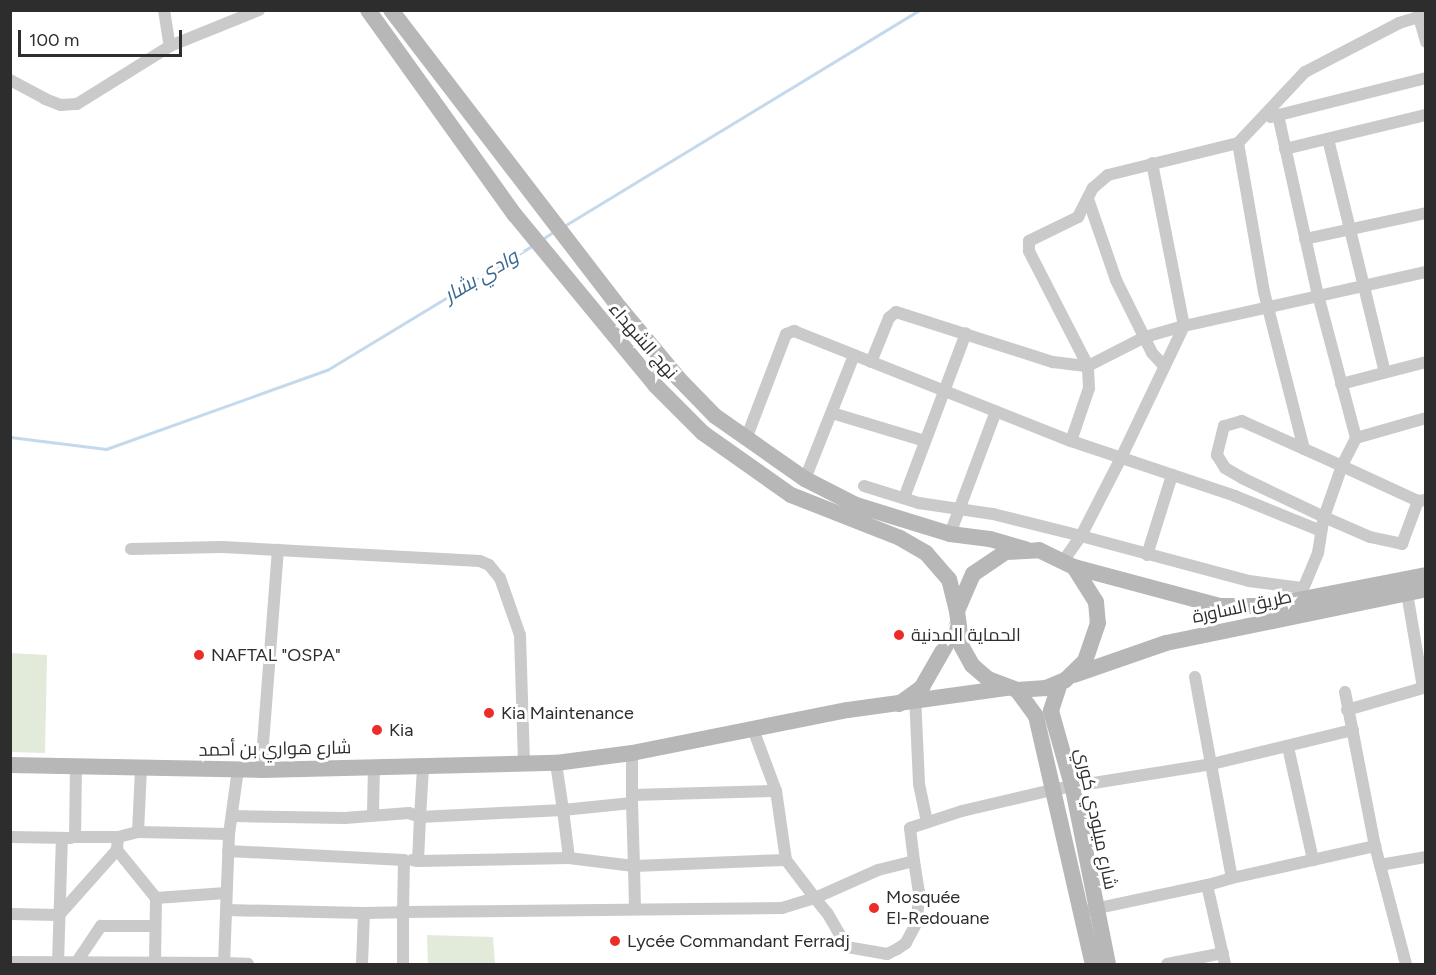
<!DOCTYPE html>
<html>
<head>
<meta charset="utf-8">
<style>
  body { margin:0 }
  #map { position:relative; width:1436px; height:975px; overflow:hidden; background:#fff; font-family:Figtree,Cairo,sans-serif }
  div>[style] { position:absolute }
  .green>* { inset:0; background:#e2ebda }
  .stream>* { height:3px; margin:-1.5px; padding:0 1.5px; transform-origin:1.5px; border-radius:1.5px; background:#c5d9ec }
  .minor>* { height:12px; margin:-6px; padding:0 6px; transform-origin:6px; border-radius:6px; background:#cacaca }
  .secondary>* { height:16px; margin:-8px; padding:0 8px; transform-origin:8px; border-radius:8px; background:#b7b7b7 }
  .dots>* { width:16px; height:16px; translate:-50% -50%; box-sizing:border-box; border:3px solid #fff; border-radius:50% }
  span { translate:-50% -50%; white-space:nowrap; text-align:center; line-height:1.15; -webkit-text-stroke:6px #fff; paint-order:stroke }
  .street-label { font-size:18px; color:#2d2d2d }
  .poi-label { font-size:18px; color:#2d2d2d }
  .left { translate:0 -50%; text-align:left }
  .water-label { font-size:20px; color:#396792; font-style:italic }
  .frame { position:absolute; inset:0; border:12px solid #2d2d2d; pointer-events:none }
  .scale { position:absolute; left:18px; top:30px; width:164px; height:27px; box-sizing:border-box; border:3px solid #2d2d2d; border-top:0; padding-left:8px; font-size:18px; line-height:21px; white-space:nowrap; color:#2d2d2d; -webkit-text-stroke:4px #fff; paint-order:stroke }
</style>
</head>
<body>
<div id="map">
  <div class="green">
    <div style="clip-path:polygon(11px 653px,47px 655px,45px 753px,11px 752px)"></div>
    <div style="clip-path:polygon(427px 935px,493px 937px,495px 964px,428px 964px)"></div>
  </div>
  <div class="stream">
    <div style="left:564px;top:226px;width:416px;rotate:-31.3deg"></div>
    <div style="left:541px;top:240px;width:14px;rotate:-34deg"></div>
    <div style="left:10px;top:437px;width:97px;rotate:7.1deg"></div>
    <div style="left:106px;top:449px;width:235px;rotate:-19.7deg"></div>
    <div style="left:327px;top:370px;width:241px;rotate:-31.2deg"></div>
  </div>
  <div class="minor">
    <div style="left:164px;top:10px;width:36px;rotate:81deg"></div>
    <div style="left:170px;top:46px;width:96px;rotate:-22deg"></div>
    <div style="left:1419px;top:17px;width:26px;rotate:74deg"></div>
    <div style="left:10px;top:80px;width:40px;rotate:28deg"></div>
    <div style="left:45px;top:99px;width:17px;rotate:21deg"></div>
    <div style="left:61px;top:105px;width:16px;rotate:-4deg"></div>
    <div style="left:77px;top:104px;width:110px;rotate:-31.9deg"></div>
    <div style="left:1278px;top:115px;width:184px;rotate:77.5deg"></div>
    <div style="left:1318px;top:295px;width:148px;rotate:75.1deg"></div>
    <div style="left:1356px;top:438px;width:31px;rotate:117deg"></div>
    <div style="left:1342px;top:466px;width:84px;rotate:24.7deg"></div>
    <div style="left:1418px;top:501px;width:6px;rotate:-9deg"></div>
    <div style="left:1271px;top:117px;width:160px;rotate:-14.1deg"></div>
    <div style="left:1328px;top:139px;width:240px;rotate:76.3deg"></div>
    <div style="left:1285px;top:149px;width:145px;rotate:-13.6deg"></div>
    <div style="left:1088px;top:199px;width:86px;rotate:70.9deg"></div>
    <div style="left:1116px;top:280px;width:81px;rotate:63.7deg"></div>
    <div style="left:1152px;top:353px;width:18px;rotate:47deg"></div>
    <div style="left:1305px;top:239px;width:124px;rotate:-12.1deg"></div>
    <div style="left:871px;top:362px;width:48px;rotate:-67.8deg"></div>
    <div style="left:889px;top:318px;width:9px;rotate:-41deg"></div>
    <div style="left:896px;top:312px;width:165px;rotate:17.7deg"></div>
    <div style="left:1053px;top:362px;width:35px;rotate:7deg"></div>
    <div style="left:1088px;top:366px;width:64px;rotate:-27deg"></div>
    <div style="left:1145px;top:337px;width:41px;rotate:-15.8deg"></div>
    <div style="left:1184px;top:326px;width:248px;rotate:-12.6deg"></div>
    <div style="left:1341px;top:384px;width:88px;rotate:-14.5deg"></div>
    <div style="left:832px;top:413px;width:97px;rotate:16.8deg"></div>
    <div style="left:1356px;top:438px;width:73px;rotate:-15.9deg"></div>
    <div style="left:746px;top:439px;width:112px;rotate:-69.1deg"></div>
    <div style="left:786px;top:334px;width:9px;rotate:-21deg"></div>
    <div style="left:794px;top:331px;width:298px;rotate:21.7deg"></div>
    <div style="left:1071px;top:441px;width:173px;rotate:18.5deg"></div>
    <div style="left:1235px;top:496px;width:93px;rotate:22.1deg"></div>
    <div style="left:1071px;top:441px;width:56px;rotate:-71.2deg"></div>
    <div style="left:1089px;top:388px;width:22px;rotate:-93deg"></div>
    <div style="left:1088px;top:366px;width:129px;rotate:-117.2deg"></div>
    <div style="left:1029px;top:251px;width:10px;rotate:-90deg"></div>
    <div style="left:1029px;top:241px;width:55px;rotate:-26.1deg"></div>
    <div style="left:1078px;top:217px;width:33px;rotate:-63deg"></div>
    <div style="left:1093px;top:188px;width:20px;rotate:-41deg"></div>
    <div style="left:1108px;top:175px;width:134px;rotate:-13.8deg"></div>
    <div style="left:1304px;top:449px;width:162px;rotate:-104.3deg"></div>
    <div style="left:1264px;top:292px;width:151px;rotate:-99.9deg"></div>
    <div style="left:1238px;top:143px;width:98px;rotate:-46.7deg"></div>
    <div style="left:1305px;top:72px;width:106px;rotate:-27.5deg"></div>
    <div style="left:1399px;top:23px;width:28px;rotate:-17deg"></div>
    <div style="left:805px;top:479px;width:133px;rotate:-68.4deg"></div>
    <div style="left:864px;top:486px;width:58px;rotate:17.2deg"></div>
    <div style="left:919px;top:503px;width:75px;rotate:8.5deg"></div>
    <div style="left:993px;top:514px;width:91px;rotate:14deg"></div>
    <div style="left:1081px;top:536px;width:174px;rotate:15deg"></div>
    <div style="left:1249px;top:581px;width:53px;rotate:7.5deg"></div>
    <div style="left:904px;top:498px;width:176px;rotate:-69.4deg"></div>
    <div style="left:950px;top:534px;width:131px;rotate:-69.5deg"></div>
    <div style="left:131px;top:549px;width:91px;rotate:-1.3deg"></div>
    <div style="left:222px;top:547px;width:258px;rotate:3.1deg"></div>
    <div style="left:480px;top:561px;width:10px;rotate:24deg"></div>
    <div style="left:489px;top:565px;width:17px;rotate:50deg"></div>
    <div style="left:500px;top:578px;width:60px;rotate:70.7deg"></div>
    <div style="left:520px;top:635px;width:130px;rotate:88.2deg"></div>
    <div style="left:1147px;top:555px;width:84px;rotate:-72.6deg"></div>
    <div style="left:1064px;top:560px;width:29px;rotate:-55deg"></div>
    <div style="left:1081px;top:536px;width:88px;rotate:-62.9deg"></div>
    <div style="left:1121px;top:458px;width:146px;rotate:-64.5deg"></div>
    <div style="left:1184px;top:326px;width:166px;rotate:-101.1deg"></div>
    <div style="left:1407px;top:593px;width:96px;rotate:80.4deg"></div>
    <div style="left:1298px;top:601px;width:52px;rotate:-67.4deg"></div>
    <div style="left:1318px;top:553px;width:36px;rotate:-81deg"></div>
    <div style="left:1324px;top:517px;width:54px;rotate:-70.6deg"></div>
    <div style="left:1342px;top:466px;width:110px;rotate:-155.8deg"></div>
    <div style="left:1242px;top:421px;width:19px;rotate:164deg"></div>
    <div style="left:1224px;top:426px;width:30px;rotate:104deg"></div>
    <div style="left:1217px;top:455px;width:15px;rotate:58deg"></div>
    <div style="left:1225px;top:468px;width:20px;rotate:30deg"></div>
    <div style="left:1242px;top:478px;width:91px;rotate:25.4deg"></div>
    <div style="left:1324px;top:517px;width:50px;rotate:23.5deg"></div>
    <div style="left:1370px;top:537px;width:33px;rotate:12deg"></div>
    <div style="left:1402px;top:544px;width:46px;rotate:-69.6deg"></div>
    <div style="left:1195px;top:677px;width:204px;rotate:79.6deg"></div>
    <div style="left:1232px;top:878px;width:26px;rotate:164deg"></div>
    <div style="left:1345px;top:692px;width:157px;rotate:79deg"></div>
    <div style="left:1375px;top:846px;width:122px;rotate:75.3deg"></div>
    <div style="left:915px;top:695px;width:89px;rotate:87.4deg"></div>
    <div style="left:919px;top:784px;width:39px;rotate:78deg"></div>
    <div style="left:1347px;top:710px;width:82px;rotate:-16.2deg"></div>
    <div style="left:1288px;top:747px;width:116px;rotate:77.5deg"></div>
    <div style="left:76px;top:766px;width:71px;rotate:90.8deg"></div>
    <div style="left:75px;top:837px;width:43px"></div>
    <div style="left:118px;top:837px;width:21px;rotate:-14deg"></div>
    <div style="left:138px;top:832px;width:63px;rotate:-87.3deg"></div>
    <div style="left:423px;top:768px;width:49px;rotate:93.5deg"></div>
    <div style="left:420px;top:817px;width:143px;rotate:-2.8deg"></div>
    <div style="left:563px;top:810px;width:48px;rotate:-98.5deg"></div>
    <div style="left:261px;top:770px;width:221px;rotate:-85.6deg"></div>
    <div style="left:632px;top:795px;width:144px;rotate:-1.6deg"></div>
    <div style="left:373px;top:813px;width:46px;rotate:-88.8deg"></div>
    <div style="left:232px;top:816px;width:113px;rotate:1deg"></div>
    <div style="left:345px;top:818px;width:64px;rotate:-4.5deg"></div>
    <div style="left:409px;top:813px;width:12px;rotate:20deg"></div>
    <div style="left:420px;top:817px;width:44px;rotate:92.6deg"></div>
    <div style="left:418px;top:861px;width:6px;rotate:-171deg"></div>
    <div style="left:138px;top:832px;width:91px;rotate:1.3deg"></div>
    <div style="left:229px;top:834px;width:129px;rotate:92.2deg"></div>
    <div style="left:224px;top:963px;width:24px;rotate:2deg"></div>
    <div style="left:229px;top:834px;width:66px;rotate:-82.1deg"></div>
    <div style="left:10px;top:837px;width:61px;rotate:0.9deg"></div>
    <div style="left:117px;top:850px;width:62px;rotate:50.9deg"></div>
    <div style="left:156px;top:898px;width:65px;rotate:90.9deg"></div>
    <div style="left:228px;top:851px;width:176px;rotate:2.9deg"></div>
    <div style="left:404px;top:860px;width:52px;rotate:91.1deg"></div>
    <div style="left:403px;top:912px;width:379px;rotate:-0.6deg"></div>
    <div style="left:782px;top:908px;width:34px;rotate:-17deg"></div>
    <div style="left:815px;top:898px;width:69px;rotate:-24deg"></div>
    <div style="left:878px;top:870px;width:37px;rotate:-14deg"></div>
    <div style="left:914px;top:861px;width:31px;rotate:81deg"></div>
    <div style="left:919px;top:892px;width:30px;rotate:94deg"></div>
    <div style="left:917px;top:922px;width:24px;rotate:118deg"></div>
    <div style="left:906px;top:943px;width:11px;rotate:146deg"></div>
    <div style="left:897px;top:949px;width:11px;rotate:153deg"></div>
    <div style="left:887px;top:954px;width:41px;rotate:-170.1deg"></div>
    <div style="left:847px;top:947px;width:39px;rotate:-120deg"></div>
    <div style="left:827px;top:913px;width:19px;rotate:-129deg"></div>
    <div style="left:815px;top:898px;width:48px;rotate:-127.3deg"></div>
    <div style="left:786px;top:860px;width:70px;rotate:-98.2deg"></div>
    <div style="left:776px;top:791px;width:66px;rotate:-110.4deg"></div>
    <div style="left:569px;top:858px;width:65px;rotate:7deg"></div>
    <div style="left:634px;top:866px;width:63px;rotate:-91.8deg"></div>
    <div style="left:418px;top:861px;width:151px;rotate:-1.1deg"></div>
    <div style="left:569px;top:858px;width:48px;rotate:-97.1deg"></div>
    <div style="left:563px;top:810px;width:69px;rotate:-5.8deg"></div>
    <div style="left:632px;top:803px;width:50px;rotate:-90deg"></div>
    <div style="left:914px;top:861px;width:33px;rotate:-97deg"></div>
    <div style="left:910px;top:828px;width:55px;rotate:-18.1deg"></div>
    <div style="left:962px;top:811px;width:97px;rotate:-13.2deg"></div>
    <div style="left:1056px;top:789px;width:158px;rotate:-9.1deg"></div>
    <div style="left:1212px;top:764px;width:145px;rotate:-13.6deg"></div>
    <div style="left:1380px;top:865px;width:47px;rotate:-9.9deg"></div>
    <div style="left:1232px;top:878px;width:147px;rotate:-12.6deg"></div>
    <div style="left:156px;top:898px;width:70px;rotate:-4.1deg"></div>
    <div style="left:635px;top:908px;width:42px;rotate:-91.4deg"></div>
    <div style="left:634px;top:866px;width:152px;rotate:-2.3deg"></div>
    <div style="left:226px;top:910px;width:138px;rotate:1.2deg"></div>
    <div style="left:1089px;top:910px;width:121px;rotate:-12deg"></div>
    <div style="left:1207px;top:885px;width:81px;rotate:77.2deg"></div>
    <div style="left:10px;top:914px;width:49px;rotate:1.2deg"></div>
    <div style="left:59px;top:915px;width:87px;rotate:-48.3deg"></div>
    <div style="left:117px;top:850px;width:13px;rotate:-86deg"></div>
    <div style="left:10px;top:962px;width:214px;rotate:0.3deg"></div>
    <div style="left:58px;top:963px;width:125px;rotate:-88.2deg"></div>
    <div style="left:76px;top:963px;width:45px;rotate:-56deg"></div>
    <div style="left:101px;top:926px;width:53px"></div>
    <div style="left:362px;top:964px;width:51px;rotate:-87.8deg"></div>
    <div style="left:364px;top:913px;width:39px;rotate:-1deg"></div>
    <div style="left:403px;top:912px;width:52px;rotate:90deg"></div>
    <div style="left:1167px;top:964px;width:57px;rotate:-11.1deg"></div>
  </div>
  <div class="secondary">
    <div style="left:368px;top:10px;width:252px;rotate:54.4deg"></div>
    <div style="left:515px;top:215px;width:220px;rotate:50.5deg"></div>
    <div style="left:655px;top:385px;width:68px;rotate:45deg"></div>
    <div style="left:703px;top:433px;width:108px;rotate:35.2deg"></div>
    <div style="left:791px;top:495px;width:117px;rotate:21.5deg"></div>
    <div style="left:900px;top:538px;width:30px;rotate:30deg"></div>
    <div style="left:926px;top:553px;width:35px;rotate:49deg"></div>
    <div style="left:949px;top:579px;width:33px;rotate:76deg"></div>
    <div style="left:391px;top:10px;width:368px;rotate:52.5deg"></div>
    <div style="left:615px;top:302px;width:99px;rotate:50.3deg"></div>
    <div style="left:678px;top:378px;width:53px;rotate:45.8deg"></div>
    <div style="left:715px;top:416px;width:110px;rotate:35deg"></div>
    <div style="left:805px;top:479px;width:57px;rotate:27deg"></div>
    <div style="left:856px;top:505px;width:98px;rotate:17.1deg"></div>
    <div style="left:950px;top:534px;width:40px;rotate:7.1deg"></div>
    <div style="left:990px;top:539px;width:37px;rotate:16deg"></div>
    <div style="left:1074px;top:567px;width:41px;rotate:57.8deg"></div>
    <div style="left:1096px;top:602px;width:21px;rotate:85deg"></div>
    <div style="left:1098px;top:623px;width:40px;rotate:108.9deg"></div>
    <div style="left:1085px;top:661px;width:28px;rotate:136deg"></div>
    <div style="left:1065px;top:680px;width:21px;rotate:157deg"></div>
    <div style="left:1046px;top:688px;width:29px;rotate:176deg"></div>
    <div style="left:1017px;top:690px;width:31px;rotate:-159deg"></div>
    <div style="left:988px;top:679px;width:21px;rotate:-139deg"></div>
    <div style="left:972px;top:665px;width:21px;rotate:-119deg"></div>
    <div style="left:962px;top:647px;width:36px;rotate:-98deg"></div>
    <div style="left:957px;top:611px;width:40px;rotate:-66.6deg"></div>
    <div style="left:973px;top:574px;width:40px;rotate:-34deg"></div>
    <div style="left:1006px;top:552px;width:33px;rotate:-3deg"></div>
    <div style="left:1039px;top:550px;width:39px;rotate:26deg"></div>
    <div style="left:1074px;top:567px;width:151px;rotate:15deg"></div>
    <div style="left:1220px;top:606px;width:47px"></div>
    <div style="left:1267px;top:606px;width:162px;rotate:-11deg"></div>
    <div style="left:1074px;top:675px;width:97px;rotate:-19.2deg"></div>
    <div style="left:1166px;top:643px;width:266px;rotate:-11.7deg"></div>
    <div style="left:1060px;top:683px;width:29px;rotate:108deg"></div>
    <div style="left:1051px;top:711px;width:81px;rotate:74.2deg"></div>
    <div style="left:1073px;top:789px;width:178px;rotate:78.7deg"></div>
    <div style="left:1017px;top:690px;width:32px;rotate:54deg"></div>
    <div style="left:1036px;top:716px;width:254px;rotate:77.1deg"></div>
    <div style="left:899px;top:704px;width:29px;rotate:-36deg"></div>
    <div style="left:922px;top:687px;width:70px;rotate:-60.2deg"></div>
    <div style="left:10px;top:765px;width:251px;rotate:1.1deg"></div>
    <div style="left:261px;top:770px;width:295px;rotate:-1.4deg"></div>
    <div style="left:556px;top:763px;width:77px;rotate:-7.5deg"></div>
    <div style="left:632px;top:753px;width:220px;rotate:-11.3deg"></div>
    <div style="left:848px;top:710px;width:161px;rotate:-7.9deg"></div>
  </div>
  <div class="dots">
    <div style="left:899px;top:635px;background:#eb2c28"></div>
    <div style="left:199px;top:655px;background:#eb2c28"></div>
    <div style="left:489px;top:713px;background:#eb2c28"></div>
    <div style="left:377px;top:730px;background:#eb2c28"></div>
    <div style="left:874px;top:908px;background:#eb2c28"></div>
    <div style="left:615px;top:941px;background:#eb2c28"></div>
  </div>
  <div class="street-label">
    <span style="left:643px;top:341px;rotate:49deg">نهج الشهداء</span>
    <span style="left:1242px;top:607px;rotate:-12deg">طريق الساورة</span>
    <span style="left:275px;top:749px;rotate:-1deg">شارع هواري بن أحمد</span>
    <span style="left:1096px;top:819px;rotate:78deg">شارع ميلودي كوري</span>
  </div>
  <div class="poi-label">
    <span class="left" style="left:911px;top:635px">الحماية المدنية</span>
    <span class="left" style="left:211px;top:655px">NAFTAL "OSPA"</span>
    <span class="left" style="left:501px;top:713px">Kia Maintenance</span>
    <span class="left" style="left:389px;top:730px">Kia</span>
    <span class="left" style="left:886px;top:908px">Mosquée<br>El-Redouane</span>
    <span class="left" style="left:627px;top:941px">Lycée Commandant Ferradj</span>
  </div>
  <div class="water-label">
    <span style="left:481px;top:276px;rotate:-31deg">وادي بشار</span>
  </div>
  <div class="frame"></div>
  <div class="scale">100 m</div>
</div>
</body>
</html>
